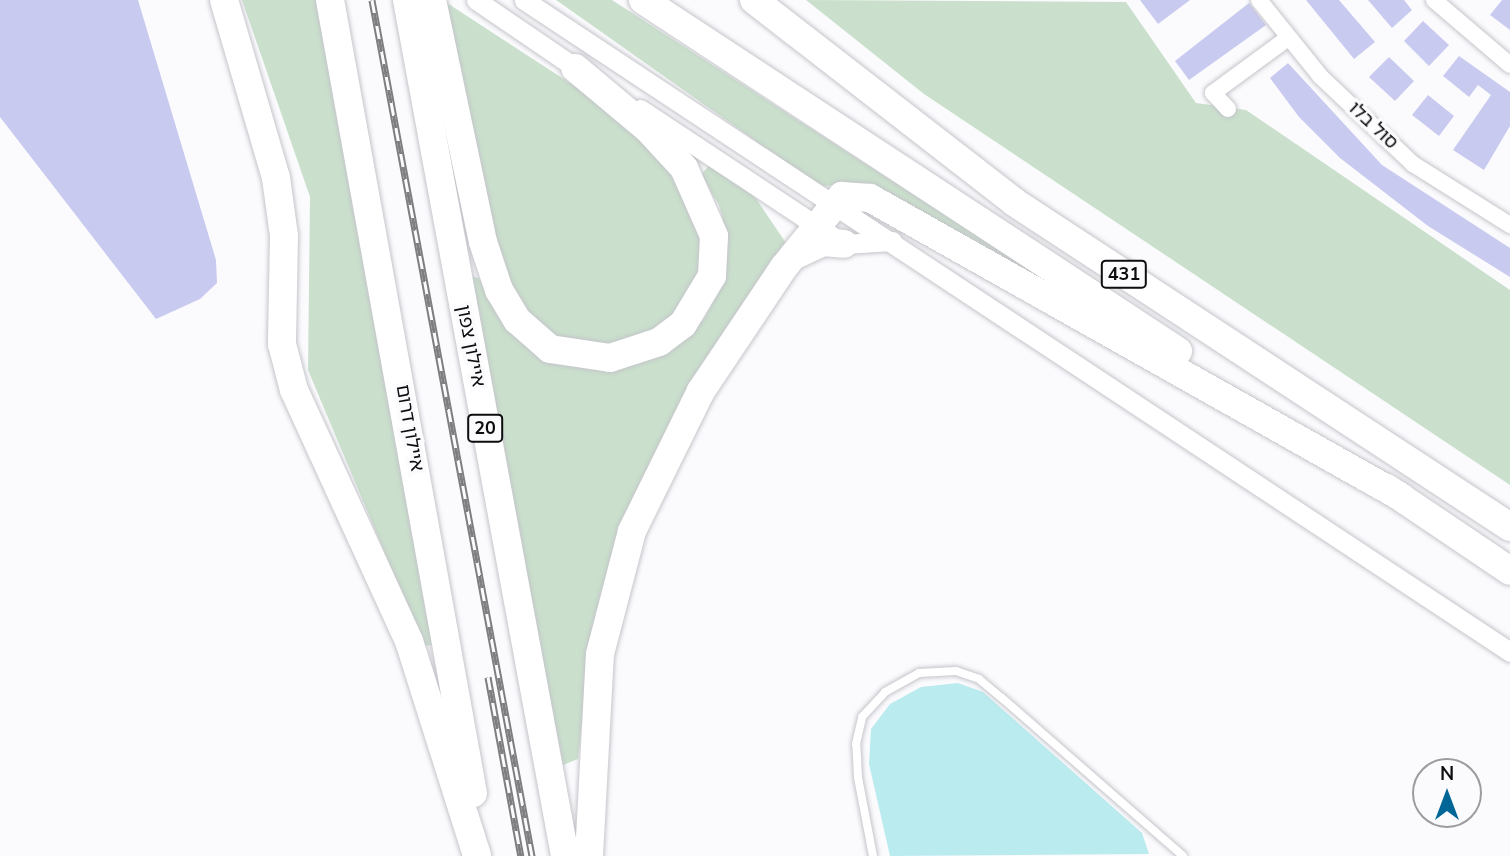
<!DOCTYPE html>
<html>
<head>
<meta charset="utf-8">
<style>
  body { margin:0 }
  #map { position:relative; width:1510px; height:856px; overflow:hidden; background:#fbfbfe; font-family:"Nunito Sans","Noto Sans Hebrew",sans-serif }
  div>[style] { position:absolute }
  .green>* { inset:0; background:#cae0cc }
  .water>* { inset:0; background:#b9ebef }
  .building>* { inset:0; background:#c9caef }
  .roads { filter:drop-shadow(0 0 2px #c4c5ca) drop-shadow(0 0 2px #c4c5ca) }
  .service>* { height:8px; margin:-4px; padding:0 4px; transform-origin:4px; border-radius:4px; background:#fff }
  .minor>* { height:16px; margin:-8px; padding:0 8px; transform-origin:8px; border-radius:8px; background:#fff }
  .tertiary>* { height:19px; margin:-9.5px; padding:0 9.5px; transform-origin:9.5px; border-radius:9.5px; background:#fff }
  .motorway>* { height:28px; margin:-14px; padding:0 14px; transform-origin:14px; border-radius:14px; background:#fff }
  .rail>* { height:7px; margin-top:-3.5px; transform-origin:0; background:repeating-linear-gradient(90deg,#fbfbfe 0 13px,#7e7e81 0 26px); box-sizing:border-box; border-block:2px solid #7e7e81 }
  span { translate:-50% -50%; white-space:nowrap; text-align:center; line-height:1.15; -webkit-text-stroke:7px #fbfbfe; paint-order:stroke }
  .shield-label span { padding:2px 5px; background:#fbfbfe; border:2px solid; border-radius:5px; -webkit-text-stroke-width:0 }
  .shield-label { font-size:18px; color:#0d0d0f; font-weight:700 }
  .street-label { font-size:19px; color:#0d0d0f }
  .north { position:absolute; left:1412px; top:758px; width:70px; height:70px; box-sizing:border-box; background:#fbfbfe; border:2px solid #9c9c9e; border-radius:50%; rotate:0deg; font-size:19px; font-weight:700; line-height:28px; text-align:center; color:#0d0d0f }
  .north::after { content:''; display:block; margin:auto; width:24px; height:32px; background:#006695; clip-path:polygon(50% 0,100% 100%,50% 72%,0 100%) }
</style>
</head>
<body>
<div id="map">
  <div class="green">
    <div style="clip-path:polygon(242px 0,319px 0,440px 644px,424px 646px,308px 370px,310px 197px)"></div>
    <div style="clip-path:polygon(556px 0,612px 0,1092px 310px,845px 183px,821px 187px)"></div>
    <div style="clip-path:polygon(806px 0,1126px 2px,1196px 103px,1246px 110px,1510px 290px,1510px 485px,924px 94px)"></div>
    <div style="clip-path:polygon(447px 3px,602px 104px,676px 174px,704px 237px,703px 273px,663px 327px,620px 347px,567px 344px,532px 323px,499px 260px)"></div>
    <div style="clip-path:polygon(710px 164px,755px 197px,788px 246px,625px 518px,592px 633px,578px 759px,563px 765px,470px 276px,479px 278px,506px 328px,544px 360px,611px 371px,665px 354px,704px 319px,725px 280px,727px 234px,719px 205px,701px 175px)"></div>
  </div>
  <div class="water">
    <div style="clip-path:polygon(958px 683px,983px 692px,1142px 833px,1149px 854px,890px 856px,869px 764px,871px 729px,890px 704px,921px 687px)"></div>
  </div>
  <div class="building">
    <div style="clip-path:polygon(0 0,138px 0,216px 260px,217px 283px,200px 299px,156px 319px,0 117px)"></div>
    <div style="clip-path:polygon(1140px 0,1190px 0,1158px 24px)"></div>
    <div style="clip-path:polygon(1306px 0,1339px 0,1375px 42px,1354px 59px)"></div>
    <div style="clip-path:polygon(1368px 0,1404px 0,1412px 10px,1392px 28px)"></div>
    <div style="clip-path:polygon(1502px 0,1510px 0,1510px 30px,1490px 15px)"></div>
    <div style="clip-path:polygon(1249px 3px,1266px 25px,1189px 80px,1175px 61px)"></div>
    <div style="clip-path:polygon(1423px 21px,1449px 45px,1429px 66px,1404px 41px)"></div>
    <div style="clip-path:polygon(1459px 56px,1510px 92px,1510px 126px,1484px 170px,1453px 150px,1491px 95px,1478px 85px,1469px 97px,1443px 76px)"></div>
    <div style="clip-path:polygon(1389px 57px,1414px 81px,1395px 101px,1369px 77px)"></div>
    <div style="clip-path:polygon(1288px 63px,1382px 165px,1510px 248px,1510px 277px,1428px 226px,1340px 158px,1299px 117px,1270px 78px)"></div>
    <div style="clip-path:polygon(1428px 95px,1454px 116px,1439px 136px,1412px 115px)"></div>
  </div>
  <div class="roads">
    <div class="service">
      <div style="left:873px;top:856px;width:80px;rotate:-100.8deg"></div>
      <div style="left:858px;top:777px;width:33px;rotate:-93deg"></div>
      <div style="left:856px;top:744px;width:28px;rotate:-77deg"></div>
      <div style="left:862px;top:717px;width:34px;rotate:-47deg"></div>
      <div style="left:885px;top:692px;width:39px;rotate:-29deg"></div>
      <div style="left:919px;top:673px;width:37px;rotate:-3deg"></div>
      <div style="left:956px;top:671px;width:24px;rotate:19deg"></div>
      <div style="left:979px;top:679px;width:30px;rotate:40deg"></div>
      <div style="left:1002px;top:698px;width:240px;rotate:41.1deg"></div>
    </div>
    <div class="minor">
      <div style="left:1259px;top:0;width:97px;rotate:51.2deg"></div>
      <div style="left:1320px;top:76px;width:128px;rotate:43.4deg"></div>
      <div style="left:1413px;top:164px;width:115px;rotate:32.2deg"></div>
      <div style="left:1434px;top:0;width:100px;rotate:40.5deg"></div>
      <div style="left:1228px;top:109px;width:22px;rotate:-133deg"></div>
      <div style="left:1213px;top:93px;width:93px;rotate:-36.3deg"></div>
    </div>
    <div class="tertiary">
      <div style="left:476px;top:0;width:132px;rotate:34.2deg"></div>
      <div style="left:524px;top:0;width:1182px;rotate:33.47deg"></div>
      <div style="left:640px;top:109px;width:245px;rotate:33.5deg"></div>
      <div style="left:844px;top:244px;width:48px;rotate:-3.6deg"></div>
    </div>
    <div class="motorway">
      <div style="left:224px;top:0;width:185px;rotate:73.7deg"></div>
      <div style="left:276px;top:178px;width:59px;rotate:82.1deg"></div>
      <div style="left:284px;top:236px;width:108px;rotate:91.1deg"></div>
      <div style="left:282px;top:344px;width:48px;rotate:75.4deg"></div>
      <div style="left:294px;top:390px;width:276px;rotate:65.4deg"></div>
      <div style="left:409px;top:641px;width:225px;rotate:72.4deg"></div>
      <div style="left:330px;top:0;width:806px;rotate:79.78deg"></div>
      <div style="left:407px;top:0;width:870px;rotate:79.54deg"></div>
      <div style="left:432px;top:0;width:247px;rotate:78.1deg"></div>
      <div style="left:483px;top:242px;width:51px;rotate:71.6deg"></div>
      <div style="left:499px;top:290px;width:35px;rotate:59deg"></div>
      <div style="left:517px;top:320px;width:44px;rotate:41.3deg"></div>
      <div style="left:550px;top:349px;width:61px;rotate:8.5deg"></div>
      <div style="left:610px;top:358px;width:52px;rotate:-18.1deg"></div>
      <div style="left:659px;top:342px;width:30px;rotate:-37deg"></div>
      <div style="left:683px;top:324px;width:56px;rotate:-58.9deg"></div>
      <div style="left:712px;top:276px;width:40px;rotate:-87.1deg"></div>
      <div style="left:714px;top:236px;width:74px;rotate:-113.8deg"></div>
      <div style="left:684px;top:168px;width:53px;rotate:-132.7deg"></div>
      <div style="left:648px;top:129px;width:95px;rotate:-140.1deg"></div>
      <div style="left:643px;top:0;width:640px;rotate:33.27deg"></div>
      <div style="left:754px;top:0;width:329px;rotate:37.8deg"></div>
      <div style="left:1014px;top:202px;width:593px;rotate:33.23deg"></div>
      <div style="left:793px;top:256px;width:33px;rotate:-25deg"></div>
      <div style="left:823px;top:242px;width:21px;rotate:5deg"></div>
      <div style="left:1387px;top:488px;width:148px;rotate:34deg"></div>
      <div style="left:589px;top:856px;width:202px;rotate:-86.9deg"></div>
      <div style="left:600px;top:654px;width:127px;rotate:-75.4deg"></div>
      <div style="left:632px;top:531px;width:156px;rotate:-63.8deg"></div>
      <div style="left:701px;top:391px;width:149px;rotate:-56.2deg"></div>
      <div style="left:784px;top:267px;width:92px;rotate:-50.8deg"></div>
      <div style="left:842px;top:196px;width:28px;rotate:4deg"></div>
      <div style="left:870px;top:198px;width:609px;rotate:29.38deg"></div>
    </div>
  </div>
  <div class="rail">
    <div style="left:372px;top:0;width:871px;rotate:79.41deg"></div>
    <div style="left:488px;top:677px;width:182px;rotate:79.6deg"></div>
  </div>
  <div class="shield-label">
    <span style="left:1124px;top:274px">431</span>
    <span style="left:485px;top:428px">20</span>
  </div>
  <div class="street-label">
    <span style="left:1373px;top:126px;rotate:43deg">סול בלו</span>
    <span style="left:470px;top:346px;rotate:79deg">איילון צפון</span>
    <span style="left:409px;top:428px;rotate:80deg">איילון דרום</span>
  </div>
  <div class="north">N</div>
</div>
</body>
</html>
